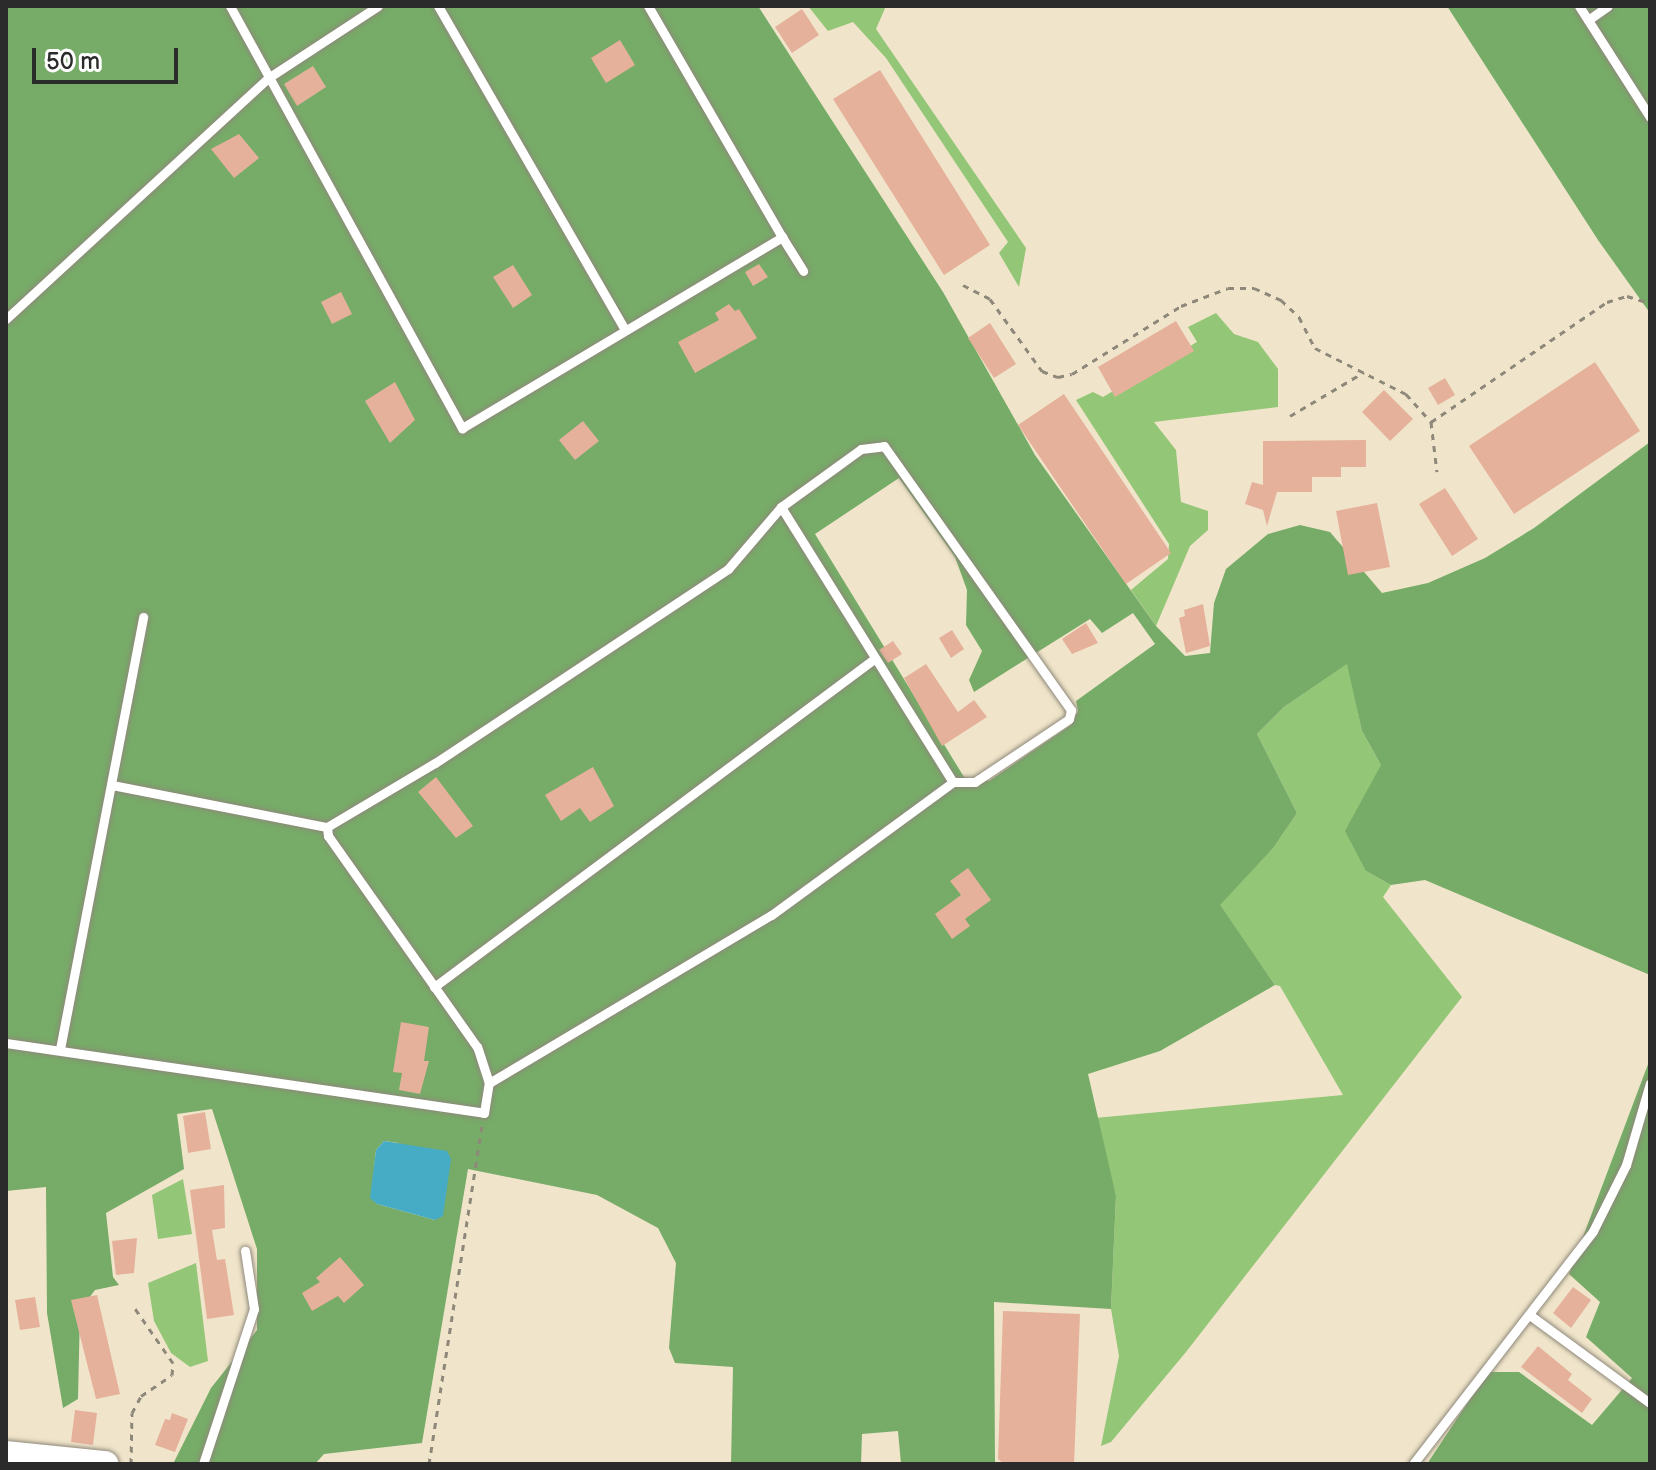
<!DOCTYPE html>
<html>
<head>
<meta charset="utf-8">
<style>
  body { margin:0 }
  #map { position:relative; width:1656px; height:1470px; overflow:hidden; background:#f0e5ca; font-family:"Balsamiq Sans",sans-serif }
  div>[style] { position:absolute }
  .green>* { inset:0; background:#94c677 }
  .forest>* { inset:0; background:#77ab68 }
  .water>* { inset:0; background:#46acc6 }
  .building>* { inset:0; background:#e5b19b }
  .path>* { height:3px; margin-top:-1.5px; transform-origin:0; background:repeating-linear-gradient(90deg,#8e887a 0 6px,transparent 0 12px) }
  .roads { filter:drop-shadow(0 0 2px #8e887a) drop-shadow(0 0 2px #8e887a) }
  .lane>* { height:9px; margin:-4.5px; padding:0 4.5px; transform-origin:4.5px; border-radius:4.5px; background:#fff }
  .secondary>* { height:26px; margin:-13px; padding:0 13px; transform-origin:13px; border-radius:13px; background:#fff }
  span { translate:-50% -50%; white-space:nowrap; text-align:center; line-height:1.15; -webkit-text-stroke:7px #fff; paint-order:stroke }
  .frame { position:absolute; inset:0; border:8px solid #2b2b2b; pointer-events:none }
  .scale { position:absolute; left:32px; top:48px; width:146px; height:36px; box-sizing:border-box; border:4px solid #2b2b2b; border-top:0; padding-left:10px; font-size:24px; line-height:28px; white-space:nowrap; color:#2b2b2b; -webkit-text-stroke:6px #fff; paint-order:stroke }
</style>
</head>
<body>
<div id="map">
  <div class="green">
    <div style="clip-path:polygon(808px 6px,886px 6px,876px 29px,1026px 248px,1019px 287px,999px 253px,1008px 242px,886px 58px,853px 22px,828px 31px)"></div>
    <div style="clip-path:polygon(1216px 313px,1234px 334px,1258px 342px,1278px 369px,1278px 407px,1154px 422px,1176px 450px,1181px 502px,1208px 511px,1208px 530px,1190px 546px,1156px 626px,1131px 590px,1168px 559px,1169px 544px,1076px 400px,1093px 392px,1103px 397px,1197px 342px,1188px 327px)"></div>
    <div style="clip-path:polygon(1348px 663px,1362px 731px,1381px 765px,1366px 871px,1391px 885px,1383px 897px,1462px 997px,1186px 1352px,1111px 1442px,1101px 1446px,1119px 1356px,1111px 1309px,1116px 1196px,1095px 1118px,1343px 1095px,1280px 986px,1275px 985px,1219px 905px,1274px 847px,1297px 813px,1257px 734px,1284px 707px)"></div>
    <div style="clip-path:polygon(183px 1179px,192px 1234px,158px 1239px,152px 1195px)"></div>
    <div style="clip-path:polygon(196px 1263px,208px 1361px,190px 1367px,171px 1353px,154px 1321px,148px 1283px)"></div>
  </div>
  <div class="forest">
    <div style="clip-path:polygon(evenodd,6px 6px,758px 6px,943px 292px,1035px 455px,1156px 626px,1185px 656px,1210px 653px,1214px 603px,1226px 569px,1268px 534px,1300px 525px,1330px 532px,1382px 593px,1428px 583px,1485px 558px,1534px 528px,1650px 442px,1650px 975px,1425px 880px,1391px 885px,1366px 871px,1345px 831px,1381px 765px,1362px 731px,1347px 664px,1284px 707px,1257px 734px,1297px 813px,1274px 847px,1220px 905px,1275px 985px,1160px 1051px,1088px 1074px,1116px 1196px,1111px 1309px,994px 1302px,995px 1464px,901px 1464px,898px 1431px,862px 1434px,861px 1464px,731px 1464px,733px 1367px,675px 1363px,669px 1348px,676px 1263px,658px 1228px,597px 1195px,468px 1169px,422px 1443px,324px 1454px,315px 1464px,173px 1464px,211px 1388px,257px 1330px,257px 1249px,212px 1109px,177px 1114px,184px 1169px,106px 1213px,113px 1277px,119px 1285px,95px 1290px,80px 1310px,78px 1399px,63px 1408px,47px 1313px,46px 1187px,6px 1191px,6px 6px,899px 478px,955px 557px,967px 590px,966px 625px,982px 651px,969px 680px,974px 692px,1090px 619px,1102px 633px,1133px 613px,1155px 644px,1076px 701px,1078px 711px,1071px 725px,989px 781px,964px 777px,815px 534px,899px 478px,6px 6px,384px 1141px,398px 1143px,435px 1220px,377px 1204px,371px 1197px,376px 1150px,384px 1141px)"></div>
    <div style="clip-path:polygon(1447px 6px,1650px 6px,1650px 313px,1598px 240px)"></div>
    <div style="clip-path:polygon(1650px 1059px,1650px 1464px,1427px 1464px,1488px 1372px,1519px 1372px,1592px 1425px,1632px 1378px,1586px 1337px,1600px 1302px,1569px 1274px)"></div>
  </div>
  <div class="water">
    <div style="clip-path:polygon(384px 1141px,447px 1151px,451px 1159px,443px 1216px,435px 1220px,377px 1204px,370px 1198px,376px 1150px)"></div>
  </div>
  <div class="building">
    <div style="clip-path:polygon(802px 9px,819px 35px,792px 53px,775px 27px)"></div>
    <div style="clip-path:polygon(620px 40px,635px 65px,606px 83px,591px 58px)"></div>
    <div style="clip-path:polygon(313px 66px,326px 87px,297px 106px,284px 84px)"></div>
    <div style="clip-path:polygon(880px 70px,990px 245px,944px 275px,833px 99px)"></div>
    <div style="clip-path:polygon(239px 134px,259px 158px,234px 178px,211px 149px)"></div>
    <div style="clip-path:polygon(759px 264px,768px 277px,753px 286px,745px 272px)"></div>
    <div style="clip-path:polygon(513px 265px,532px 295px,513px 308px,493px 277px)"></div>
    <div style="clip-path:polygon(341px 292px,352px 314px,332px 324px,321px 302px)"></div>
    <div style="clip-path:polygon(729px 304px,735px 311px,739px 309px,757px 338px,695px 373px,678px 342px,719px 320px,715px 313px)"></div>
    <div style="clip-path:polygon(1176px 321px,1194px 351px,1115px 397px,1098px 367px)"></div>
    <div style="clip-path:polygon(990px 323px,1016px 364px,994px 378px,968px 338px)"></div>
    <div style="clip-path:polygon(1595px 362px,1640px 431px,1514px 514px,1469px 446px)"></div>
    <div style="clip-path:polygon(1445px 378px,1455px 395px,1438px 405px,1428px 388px)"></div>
    <div style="clip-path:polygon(395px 382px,415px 420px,390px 443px,365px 401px)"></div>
    <div style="clip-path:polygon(1384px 390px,1413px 419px,1390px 441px,1362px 412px)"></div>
    <div style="clip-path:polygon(1064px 394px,1171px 553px,1126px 584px,1018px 425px)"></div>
    <div style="clip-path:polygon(583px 421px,599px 441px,575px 460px,559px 440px)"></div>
    <div style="clip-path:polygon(1366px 440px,1366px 467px,1341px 467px,1341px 477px,1312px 477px,1312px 492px,1277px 492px,1267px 526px,1263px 510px,1245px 504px,1252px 482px,1263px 485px,1263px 441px)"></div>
    <div style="clip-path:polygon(1445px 488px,1478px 539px,1452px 556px,1419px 504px)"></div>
    <div style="clip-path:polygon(1377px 503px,1390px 567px,1348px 575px,1336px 511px)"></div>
    <div style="clip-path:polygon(1203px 604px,1210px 646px,1186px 653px,1179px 618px,1185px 616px,1184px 610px)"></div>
    <div style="clip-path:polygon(1086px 623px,1098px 643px,1072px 654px,1062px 639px)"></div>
    <div style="clip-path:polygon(952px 630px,964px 649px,951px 658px,939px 638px)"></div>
    <div style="clip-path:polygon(893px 641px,902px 654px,888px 663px,879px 650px)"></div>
    <div style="clip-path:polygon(926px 664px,958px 712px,974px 700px,987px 717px,942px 746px,904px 678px)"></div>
    <div style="clip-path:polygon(593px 767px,614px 806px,590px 822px,580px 808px,561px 821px,545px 795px)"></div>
    <div style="clip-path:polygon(436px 777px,473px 826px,456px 838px,418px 792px)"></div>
    <div style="clip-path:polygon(968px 868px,991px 900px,965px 919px,970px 926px,952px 939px,935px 914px,961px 895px,950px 881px)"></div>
    <div style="clip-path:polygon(401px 1022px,429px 1027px,424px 1061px,429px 1061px,420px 1094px,399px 1090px,402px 1073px,393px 1072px)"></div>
    <div style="clip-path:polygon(205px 1112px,211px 1149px,188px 1153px,183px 1116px)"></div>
    <div style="clip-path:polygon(224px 1185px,225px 1228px,212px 1230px,217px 1260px,225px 1259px,234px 1315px,207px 1319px,190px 1190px)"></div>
    <div style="clip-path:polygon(137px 1238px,134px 1273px,116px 1275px,112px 1241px)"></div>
    <div style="clip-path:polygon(340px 1257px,364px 1285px,344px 1303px,338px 1296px,312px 1311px,302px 1293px,320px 1282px,316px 1278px)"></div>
    <div style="clip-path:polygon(1573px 1287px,1591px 1300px,1571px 1328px,1553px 1313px)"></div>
    <div style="clip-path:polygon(97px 1295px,120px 1394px,96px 1399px,71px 1300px)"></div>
    <div style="clip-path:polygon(35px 1297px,40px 1327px,20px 1330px,15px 1300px)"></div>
    <div style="clip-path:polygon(1003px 1311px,1080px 1314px,1074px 1464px,1004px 1464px,998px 1459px)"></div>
    <div style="clip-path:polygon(1538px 1346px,1572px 1374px,1568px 1380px,1592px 1399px,1582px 1413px,1521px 1367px)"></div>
    <div style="clip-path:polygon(75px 1410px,97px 1413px,93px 1445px,71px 1442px)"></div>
    <div style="clip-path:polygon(172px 1413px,188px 1419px,175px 1452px,155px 1445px,165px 1419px,170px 1420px)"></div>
  </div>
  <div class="path">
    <div style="left:963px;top:285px;width:30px;rotate:27deg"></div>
    <div style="left:990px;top:299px;width:89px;rotate:54.2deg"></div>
    <div style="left:1042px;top:371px;width:17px;rotate:21deg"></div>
    <div style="left:1058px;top:377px;width:14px;rotate:-12deg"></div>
    <div style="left:1072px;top:374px;width:128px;rotate:-32deg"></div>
    <div style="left:1181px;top:306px;width:50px;rotate:-21deg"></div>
    <div style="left:1228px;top:288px;width:26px"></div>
    <div style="left:1254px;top:288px;width:30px;rotate:24deg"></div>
    <div style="left:1281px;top:300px;width:25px;rotate:43deg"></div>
    <div style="left:1299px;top:317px;width:35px;rotate:63deg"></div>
    <div style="left:1315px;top:348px;width:102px;rotate:26.8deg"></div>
    <div style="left:1406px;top:394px;width:38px;rotate:48deg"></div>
    <div style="left:1431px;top:422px;width:50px;rotate:83.2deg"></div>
    <div style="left:1290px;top:416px;width:86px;rotate:-30.7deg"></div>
    <div style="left:1431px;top:422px;width:213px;rotate:-34.3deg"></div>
    <div style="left:1607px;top:302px;width:21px;rotate:-17deg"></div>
    <div style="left:1627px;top:296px;width:24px;rotate:17deg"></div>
    <div style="left:131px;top:1464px;width:51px;rotate:-88.9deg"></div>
    <div style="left:132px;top:1413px;width:19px;rotate:-62deg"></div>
    <div style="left:141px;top:1396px;width:37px;rotate:-34deg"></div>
    <div style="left:172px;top:1375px;width:12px;rotate:-85deg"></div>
    <div style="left:173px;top:1363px;width:68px;rotate:-124.9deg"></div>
    <div style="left:429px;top:1464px;width:343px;rotate:-81.1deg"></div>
  </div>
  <div class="roads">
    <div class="lane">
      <div style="left:230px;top:6px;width:482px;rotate:61.2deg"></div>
      <div style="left:462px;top:428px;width:373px;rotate:-30.8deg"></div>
      <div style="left:782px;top:237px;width:267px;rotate:-120.1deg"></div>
      <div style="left:438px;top:6px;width:374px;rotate:60deg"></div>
      <div style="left:1579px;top:6px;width:132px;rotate:57.4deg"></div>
      <div style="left:1588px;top:20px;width:24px;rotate:-35deg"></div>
      <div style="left:782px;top:237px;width:40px;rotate:58deg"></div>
      <div style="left:6px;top:319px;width:356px;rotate:-42.6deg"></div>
      <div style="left:268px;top:78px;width:131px;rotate:-33.2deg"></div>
      <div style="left:781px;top:507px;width:324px;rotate:58deg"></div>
      <div style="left:112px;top:785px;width:219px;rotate:11.1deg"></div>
      <div style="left:327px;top:827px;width:126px;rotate:-30.7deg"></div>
      <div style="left:435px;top:763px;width:351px;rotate:-33.5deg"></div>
      <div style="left:728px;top:569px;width:82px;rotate:-49.5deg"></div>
      <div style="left:781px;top:507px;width:99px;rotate:-35.9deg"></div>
      <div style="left:861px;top:449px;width:23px;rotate:-7deg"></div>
      <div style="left:884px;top:446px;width:324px;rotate:54.7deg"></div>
      <div style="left:1071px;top:710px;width:9px;rotate:103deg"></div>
      <div style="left:1069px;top:719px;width:113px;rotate:146.2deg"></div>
      <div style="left:975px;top:782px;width:22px;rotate:180deg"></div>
      <div style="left:953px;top:782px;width:225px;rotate:143.8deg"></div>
      <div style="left:771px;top:915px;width:328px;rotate:149.2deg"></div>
      <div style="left:434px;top:987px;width:549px;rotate:-36.7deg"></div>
      <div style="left:6px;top:1043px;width:483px;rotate:8.3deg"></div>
      <div style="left:484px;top:1113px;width:30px;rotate:-81deg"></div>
      <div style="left:489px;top:1083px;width:38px;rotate:-108deg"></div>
      <div style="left:477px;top:1047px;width:258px;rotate:-125.2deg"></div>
      <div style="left:328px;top:836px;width:9px;rotate:-96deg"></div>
      <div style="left:60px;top:1049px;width:440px;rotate:-79.1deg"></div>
      <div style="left:1531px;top:1316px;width:147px;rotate:36.2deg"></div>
      <div style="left:203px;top:1464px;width:163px;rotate:-71.8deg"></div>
      <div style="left:254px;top:1309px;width:59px;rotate:-98.8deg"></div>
      <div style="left:1413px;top:1464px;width:294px;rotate:-52.3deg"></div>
      <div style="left:1593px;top:1231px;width:74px;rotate:-63.4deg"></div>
      <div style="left:1626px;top:1165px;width:85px;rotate:-73.7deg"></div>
    </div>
    <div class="secondary">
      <div style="left:6px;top:1454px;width:100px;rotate:5.8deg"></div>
    </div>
  </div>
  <div class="frame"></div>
  <div class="scale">50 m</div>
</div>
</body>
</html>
